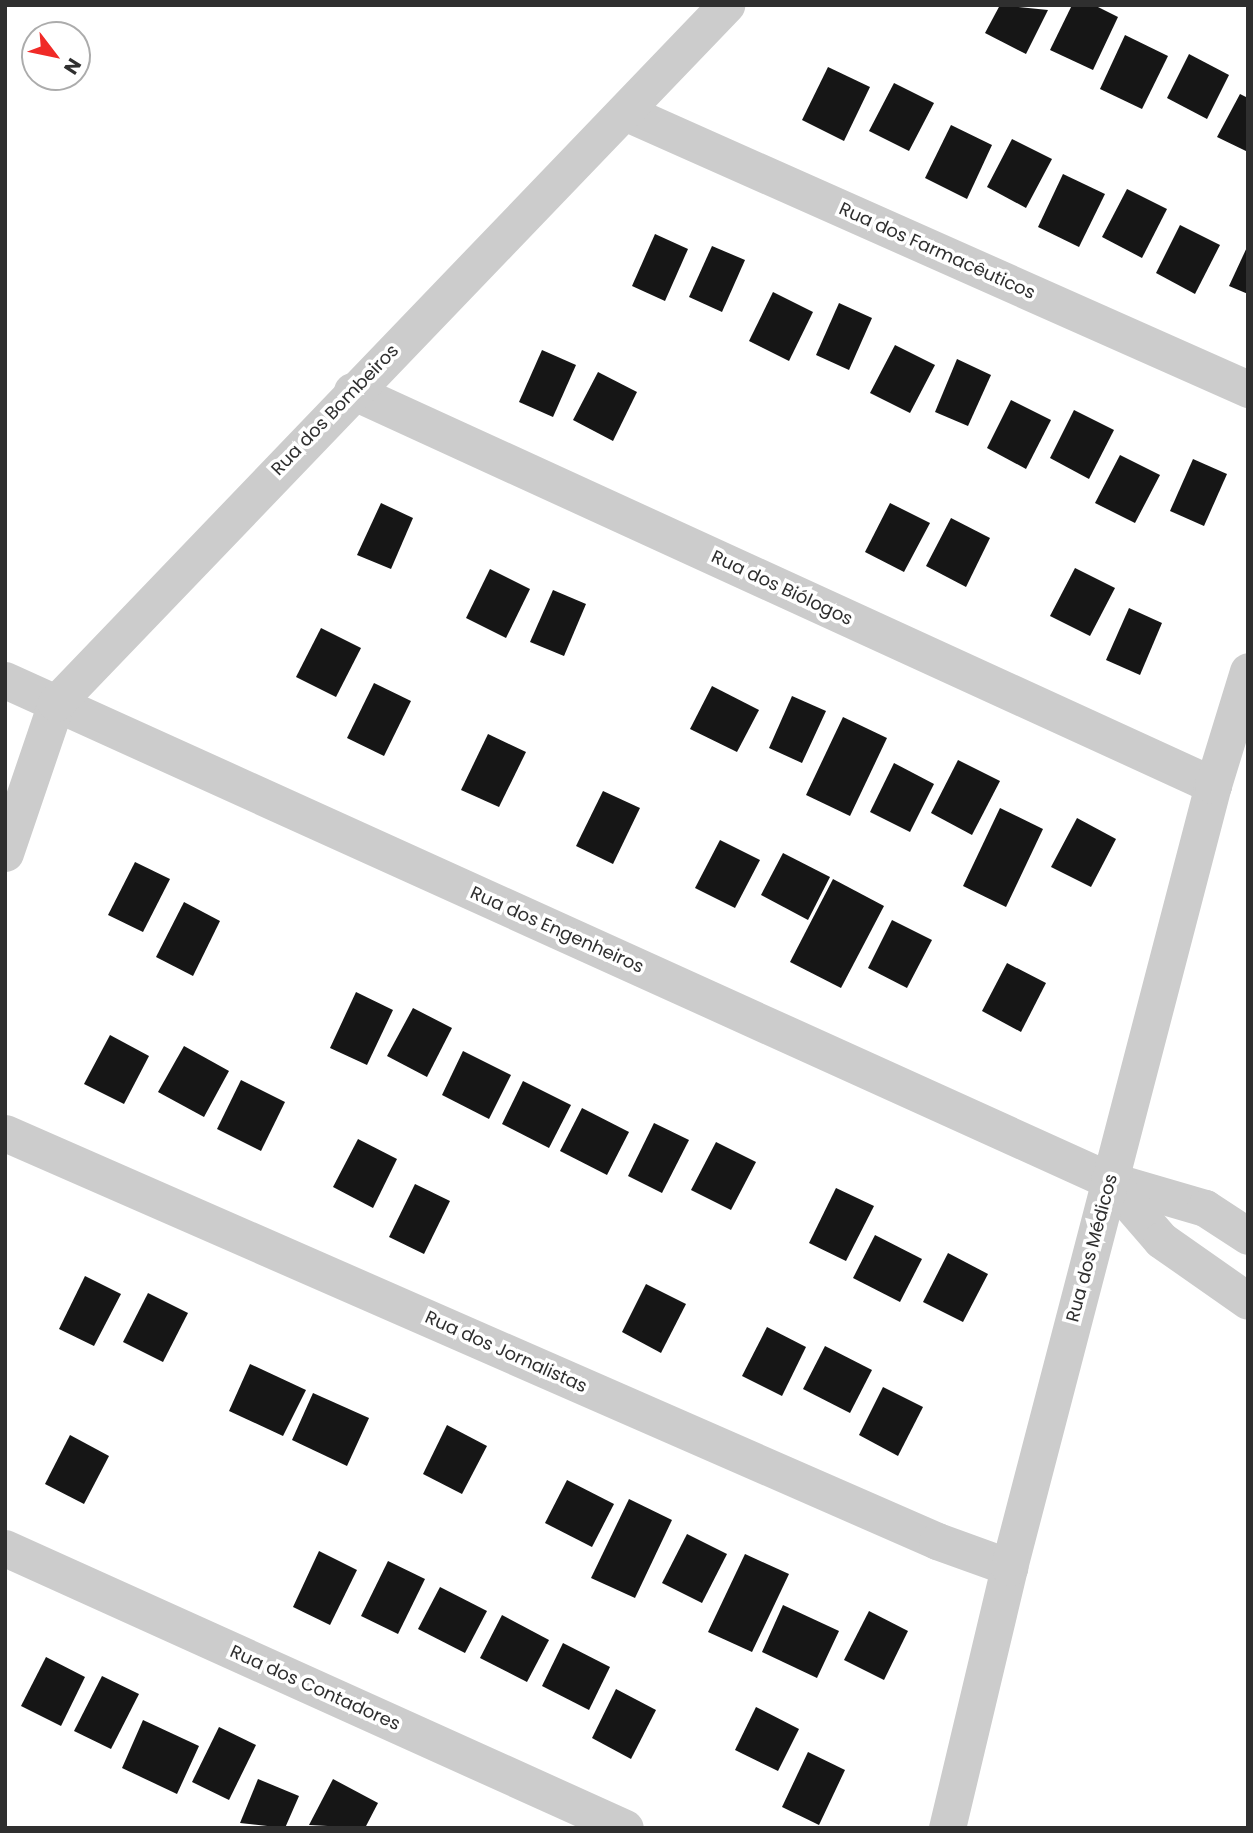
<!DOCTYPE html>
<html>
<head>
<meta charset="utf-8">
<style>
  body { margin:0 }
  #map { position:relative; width:1253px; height:1833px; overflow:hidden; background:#fff; font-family:Poppins,sans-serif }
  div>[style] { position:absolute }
  .building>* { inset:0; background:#161616 }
  .street>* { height:37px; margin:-18.5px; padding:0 18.5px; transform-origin:18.5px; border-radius:18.5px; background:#ccc }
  span { translate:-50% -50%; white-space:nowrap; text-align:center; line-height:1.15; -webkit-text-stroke:7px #fff; paint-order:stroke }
  .street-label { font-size:18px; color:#2f2f2f }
  .frame { position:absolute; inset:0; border:7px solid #2f2f2f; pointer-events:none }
  .north { position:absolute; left:21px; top:21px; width:70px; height:70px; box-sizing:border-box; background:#fff; border:2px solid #acacac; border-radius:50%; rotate:122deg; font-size:19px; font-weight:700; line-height:28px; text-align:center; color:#2f2f2f }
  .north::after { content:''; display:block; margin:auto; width:24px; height:32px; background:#f02a27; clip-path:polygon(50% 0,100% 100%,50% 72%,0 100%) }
</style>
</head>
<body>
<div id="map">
  <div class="building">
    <div style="clip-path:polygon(1000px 5px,1048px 10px,1026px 54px,985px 33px)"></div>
    <div style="clip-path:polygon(1072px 5px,1094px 5px,1118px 17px,1093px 70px,1050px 50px)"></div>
    <div style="clip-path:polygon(1125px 35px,1168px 56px,1142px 109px,1100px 89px)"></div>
    <div style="clip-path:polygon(1189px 54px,1229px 75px,1207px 119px,1167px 98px)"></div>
    <div style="clip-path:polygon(828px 67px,870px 87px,844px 141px,802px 120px)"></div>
    <div style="clip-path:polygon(894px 83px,934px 103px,909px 151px,869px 131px)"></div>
    <div style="clip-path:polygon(1240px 94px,1248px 98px,1248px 152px,1217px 137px)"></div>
    <div style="clip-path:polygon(951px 125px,992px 145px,967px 199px,925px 178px)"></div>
    <div style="clip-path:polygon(1012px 139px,1052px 159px,1026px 208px,987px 187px)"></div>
    <div style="clip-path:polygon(1063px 174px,1105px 194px,1079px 247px,1038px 227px)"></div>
    <div style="clip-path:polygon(1127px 189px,1167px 209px,1142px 258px,1102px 237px)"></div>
    <div style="clip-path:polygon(1180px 225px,1220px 245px,1195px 294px,1156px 273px)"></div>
    <div style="clip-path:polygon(655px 234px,688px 249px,665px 301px,632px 286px)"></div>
    <div style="clip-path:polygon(1248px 245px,1248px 294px,1229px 286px)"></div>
    <div style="clip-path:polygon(712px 246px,745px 260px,722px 312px,689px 297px)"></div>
    <div style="clip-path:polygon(773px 292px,813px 312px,789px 361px,749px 341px)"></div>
    <div style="clip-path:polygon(839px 303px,872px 318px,849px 370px,816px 355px)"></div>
    <div style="clip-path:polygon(895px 345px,935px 365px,910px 413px,870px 393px)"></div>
    <div style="clip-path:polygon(542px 350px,576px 365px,553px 417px,519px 402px)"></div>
    <div style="clip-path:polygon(957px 359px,991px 375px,968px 426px,935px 412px)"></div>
    <div style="clip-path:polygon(598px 372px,637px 392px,613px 441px,573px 420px)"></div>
    <div style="clip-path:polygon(1011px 400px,1051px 420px,1026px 469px,987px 448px)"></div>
    <div style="clip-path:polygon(1074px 410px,1114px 430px,1089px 479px,1050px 458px)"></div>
    <div style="clip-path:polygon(1120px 455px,1160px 475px,1135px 523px,1095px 503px)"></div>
    <div style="clip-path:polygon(1193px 459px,1227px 474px,1204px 526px,1170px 511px)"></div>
    <div style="clip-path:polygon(381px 503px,413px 518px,391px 569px,357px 555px)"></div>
    <div style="clip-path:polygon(890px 503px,930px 523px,904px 572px,865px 552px)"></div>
    <div style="clip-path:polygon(951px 518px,990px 538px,966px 587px,926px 566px)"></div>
    <div style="clip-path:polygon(1075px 568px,1115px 588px,1090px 636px,1050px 616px)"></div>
    <div style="clip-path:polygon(490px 569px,530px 589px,506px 638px,466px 618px)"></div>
    <div style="clip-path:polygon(553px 590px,586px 604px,564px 656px,530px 642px)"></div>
    <div style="clip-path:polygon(1129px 608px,1162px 623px,1140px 675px,1106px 660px)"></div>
    <div style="clip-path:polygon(321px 628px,361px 648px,336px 697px,296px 677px)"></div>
    <div style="clip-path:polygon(374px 683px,411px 701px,384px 756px,347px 738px)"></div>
    <div style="clip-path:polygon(712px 686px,759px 710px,737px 752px,690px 729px)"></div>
    <div style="clip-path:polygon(792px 696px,826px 711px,802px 763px,769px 748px)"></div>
    <div style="clip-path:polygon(843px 717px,887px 738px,850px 816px,806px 795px)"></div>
    <div style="clip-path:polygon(488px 734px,526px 752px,499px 807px,461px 790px)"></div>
    <div style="clip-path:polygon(958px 760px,1000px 781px,972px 835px,931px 813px)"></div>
    <div style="clip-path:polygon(894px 763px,934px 784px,910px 832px,870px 812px)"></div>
    <div style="clip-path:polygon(603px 791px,640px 808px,613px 864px,576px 846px)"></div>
    <div style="clip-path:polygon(1000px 808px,1043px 829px,1006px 907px,963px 886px)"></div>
    <div style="clip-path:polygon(1077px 818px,1116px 839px,1091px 887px,1051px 867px)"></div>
    <div style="clip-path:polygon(720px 840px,760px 860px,735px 908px,695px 888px)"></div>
    <div style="clip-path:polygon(783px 853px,830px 877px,808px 920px,761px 895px)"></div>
    <div style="clip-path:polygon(135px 862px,170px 879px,143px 932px,108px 915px)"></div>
    <div style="clip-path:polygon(833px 879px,884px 906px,841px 988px,790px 962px)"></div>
    <div style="clip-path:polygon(184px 902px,220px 921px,193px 976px,156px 957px)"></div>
    <div style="clip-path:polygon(892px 920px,932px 940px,907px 988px,868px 968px)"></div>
    <div style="clip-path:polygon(1007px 963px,1046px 983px,1021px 1032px,982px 1011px)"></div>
    <div style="clip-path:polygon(356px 992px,393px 1010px,367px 1065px,330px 1048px)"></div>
    <div style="clip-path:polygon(413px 1008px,452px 1028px,427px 1077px,387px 1056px)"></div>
    <div style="clip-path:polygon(110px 1035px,149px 1056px,124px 1104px,84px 1084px)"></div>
    <div style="clip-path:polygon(184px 1046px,229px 1071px,204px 1117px,158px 1092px)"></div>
    <div style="clip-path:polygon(463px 1051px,511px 1075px,489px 1119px,442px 1095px)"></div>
    <div style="clip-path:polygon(241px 1080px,285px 1102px,261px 1151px,217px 1129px)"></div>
    <div style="clip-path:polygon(523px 1081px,571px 1105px,549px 1148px,502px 1124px)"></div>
    <div style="clip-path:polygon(582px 1108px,629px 1132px,607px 1175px,560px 1151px)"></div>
    <div style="clip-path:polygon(654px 1123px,689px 1140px,662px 1193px,628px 1176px)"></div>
    <div style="clip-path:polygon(358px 1139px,397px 1159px,373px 1208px,333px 1187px)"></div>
    <div style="clip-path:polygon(716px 1142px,756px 1162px,731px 1210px,691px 1190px)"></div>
    <div style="clip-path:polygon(415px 1184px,450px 1201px,424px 1254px,389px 1237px)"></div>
    <div style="clip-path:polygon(836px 1188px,874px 1206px,846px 1261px,809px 1243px)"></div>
    <div style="clip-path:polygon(875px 1235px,922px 1259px,900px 1302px,853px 1278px)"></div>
    <div style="clip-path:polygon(948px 1253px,988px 1274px,963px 1322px,923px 1302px)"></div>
    <div style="clip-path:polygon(85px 1276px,121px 1294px,94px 1346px,59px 1329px)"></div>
    <div style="clip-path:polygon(646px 1284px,686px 1304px,661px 1353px,622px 1332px)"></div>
    <div style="clip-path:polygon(148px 1293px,188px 1313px,163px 1362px,123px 1342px)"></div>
    <div style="clip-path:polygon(767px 1327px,806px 1347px,782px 1396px,742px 1376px)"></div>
    <div style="clip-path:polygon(825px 1346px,872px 1370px,850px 1413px,803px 1389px)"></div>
    <div style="clip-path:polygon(250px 1364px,306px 1390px,283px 1436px,229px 1411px)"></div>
    <div style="clip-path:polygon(883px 1387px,923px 1407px,898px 1456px,859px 1435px)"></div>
    <div style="clip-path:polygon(313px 1393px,369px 1418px,347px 1466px,292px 1440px)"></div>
    <div style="clip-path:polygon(447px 1425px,487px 1446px,462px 1494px,423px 1474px)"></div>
    <div style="clip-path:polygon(70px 1435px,109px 1456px,84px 1504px,45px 1484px)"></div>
    <div style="clip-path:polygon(567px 1480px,614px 1504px,592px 1547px,545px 1523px)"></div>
    <div style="clip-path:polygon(629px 1499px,672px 1520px,635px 1598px,591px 1578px)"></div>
    <div style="clip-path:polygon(687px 1534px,727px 1554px,702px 1603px,662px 1583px)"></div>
    <div style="clip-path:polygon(319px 1551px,357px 1570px,330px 1625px,293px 1607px)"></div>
    <div style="clip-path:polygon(745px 1554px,789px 1574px,752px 1652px,708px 1632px)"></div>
    <div style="clip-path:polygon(388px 1561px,425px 1579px,398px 1634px,361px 1616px)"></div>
    <div style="clip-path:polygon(440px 1587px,487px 1611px,465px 1653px,418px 1629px)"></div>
    <div style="clip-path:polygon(783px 1605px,839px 1631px,817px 1678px,762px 1652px)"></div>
    <div style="clip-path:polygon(869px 1611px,908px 1631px,884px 1680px,844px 1660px)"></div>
    <div style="clip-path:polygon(502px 1615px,549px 1640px,527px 1682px,480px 1658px)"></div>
    <div style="clip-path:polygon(563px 1643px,610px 1667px,589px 1710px,542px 1686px)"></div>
    <div style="clip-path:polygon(46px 1657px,85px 1677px,61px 1726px,21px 1706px)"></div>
    <div style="clip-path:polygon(102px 1676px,139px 1694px,111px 1749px,74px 1731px)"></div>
    <div style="clip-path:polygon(616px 1689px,656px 1710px,631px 1759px,592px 1738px)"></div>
    <div style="clip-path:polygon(756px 1707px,799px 1729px,778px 1771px,735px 1750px)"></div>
    <div style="clip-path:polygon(143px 1720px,199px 1746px,177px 1794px,122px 1768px)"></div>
    <div style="clip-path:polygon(219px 1727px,256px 1745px,229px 1800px,192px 1782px)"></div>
    <div style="clip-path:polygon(808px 1752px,845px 1770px,819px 1825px,782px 1807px)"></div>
    <div style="clip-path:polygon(258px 1779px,299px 1796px,285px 1828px,240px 1823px)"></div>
    <div style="clip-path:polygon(333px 1779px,378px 1803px,365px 1828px,309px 1825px)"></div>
  </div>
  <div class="street">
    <div style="left:627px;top:113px;width:680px;rotate:23.96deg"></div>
    <div style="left:352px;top:391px;width:947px;rotate:24.59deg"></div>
    <div style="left:5px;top:680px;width:1212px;rotate:24.37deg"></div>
    <div style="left:1109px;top:1180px;width:100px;rotate:16.3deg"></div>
    <div style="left:1205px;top:1208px;width:51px;rotate:33.1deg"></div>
    <div style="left:5px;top:853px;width:158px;rotate:-71.2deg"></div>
    <div style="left:56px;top:703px;width:968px;rotate:-46.17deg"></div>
    <div style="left:5px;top:1133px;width:1017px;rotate:23.64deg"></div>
    <div style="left:937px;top:1541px;width:77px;rotate:19.9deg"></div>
    <div style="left:1109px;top:1180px;width:79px;rotate:49.1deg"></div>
    <div style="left:1161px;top:1240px;width:106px;rotate:35deg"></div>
    <div style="left:5px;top:1548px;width:680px;rotate:24.3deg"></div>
    <div style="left:947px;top:1828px;width:268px;rotate:-76.6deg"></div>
    <div style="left:1009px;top:1567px;width:808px;rotate:-75.38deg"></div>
    <div style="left:1213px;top:785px;width:119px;rotate:-72.9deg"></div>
  </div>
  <div class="street-label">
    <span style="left:937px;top:251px;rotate:24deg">Rua dos Farmacêuticos</span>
    <span style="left:335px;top:410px;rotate:-46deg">Rua dos Bombeiros</span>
    <span style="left:782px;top:588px;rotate:25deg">Rua dos Biólogos</span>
    <span style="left:557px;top:930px;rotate:24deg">Rua dos Engenheiros</span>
    <span style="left:1092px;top:1248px;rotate:-75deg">Rua dos Médicos</span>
    <span style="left:506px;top:1352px;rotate:24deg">Rua dos Jornalistas</span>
    <span style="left:315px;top:1688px;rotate:24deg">Rua dos Contadores</span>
  </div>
  <div class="frame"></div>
  <div class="north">N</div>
</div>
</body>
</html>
